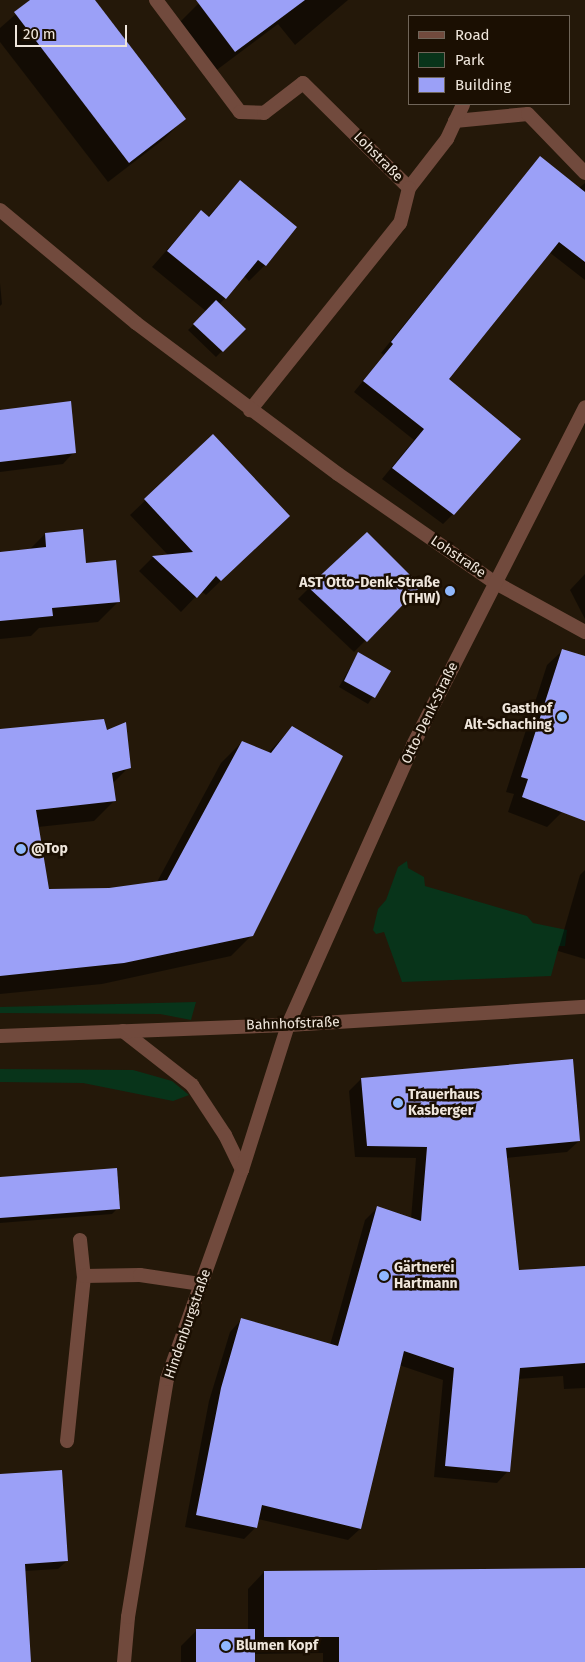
<!DOCTYPE html>
<html>
<head>
<meta charset="utf-8">
<style>
  body { margin:0 }
  #map { position:relative; width:585px; height:1662px; overflow:hidden; background:#241809; font-family:"Fira Sans",sans-serif }
  div>[style] { position:absolute }
  .green>* { inset:0; background:#08341a }
  .shadow>* { inset:0; background:#0007 }
  .building>* { inset:0; background:#9ba0f7 }
  .service>* { height:14px; margin:-7px; padding:0 7px; transform-origin:7px; border-radius:7px; background:#714a3d }
  .minor>* { height:14px; margin:-7px; padding:0 7px; transform-origin:7px; border-radius:7px; background:#714a3d }
  .tertiary>* { height:14px; margin:-7px; padding:0 7px; transform-origin:7px; border-radius:7px; background:#714a3d }
  .dots>* { width:14px; height:14px; translate:-50% -50%; box-sizing:border-box; border:2px solid #1b0f02; border-radius:50% }
  span { translate:-50% -50%; white-space:nowrap; text-align:center; line-height:1.15; -webkit-text-stroke:5px #1b0f02; paint-order:stroke }
  .street-label { font-size:14px; color:#efe6dc }
  .poi-label { font-size:14px; color:#efe6dc; font-weight:700 }
  .right { translate:-100% -50%; text-align:right }
  .left { translate:0 -50%; text-align:left }
  .legend { position:absolute; left:408px; top:15px; width:162px; height:90px; box-sizing:border-box; background:#1b0f02; border:1px solid #706559; margin:0; padding:6px 9px; list-style:none; font-size:15px; color:#efe6dc }
  .legend li { display:flex; align-items:center; gap:10px; height:25px }
  .legend b { width:25px; border:1px solid #706559 }
  .scale { position:absolute; left:15px; top:25px; width:112px; height:22px; box-sizing:border-box; border:2px solid #efe6dc; border-top:0; padding-left:6px; font-size:15px; line-height:18px; white-space:nowrap; color:#efe6dc; -webkit-text-stroke:4px #1b0f02; paint-order:stroke }
</style>
</head>
<body>
<div id="map">
  <div class="green">
    <div style="clip-path:polygon(407px 861px,408px 868px,424px 877px,425px 886px,527px 916px,533px 923px,567px 930px,565px 946px,559px 946px,551px 976px,402px 982px,384px 932px,376px 934px,373px 930px,378px 909px,386px 900px,398px 867px)"></div>
    <div style="clip-path:polygon(196px 1002px,191px 1020px,160px 1014px,0 1013px,0 1007px)"></div>
    <div style="clip-path:polygon(0 1069px,133px 1070px,172px 1081px,189px 1095px,173px 1101px,83px 1083px,0 1082px)"></div>
  </div>
  <div class="shadow">
    <div style="clip-path:polygon(32px 0,94px 0,184px 119px,164px 139px,108px 182px,0 42px,0 28px)"></div>
    <div style="clip-path:polygon(202px 0,348px 0,295px 45px,278px 24px,214px 72px,178px 24px)"></div>
    <div style="clip-path:polygon(540px 157px,579px 188px,585px 183px,585px 280px,549px 252px,448px 379px,453px 514px,443px 524px,382px 479px,414px 440px,354px 392px,384px 355px,381px 353px)"></div>
    <div style="clip-path:polygon(240px 181px,265px 265px,249px 281px,244px 276px,219px 305px,244px 329px,216px 357px,188px 330px,207px 312px,152px 267px,201px 211px,208px 217px)"></div>
    <div style="clip-path:polygon(0 283px,2px 304px,0 306px)"></div>
    <div style="clip-path:polygon(0 411px,74px 452px,63px 464px,0 472px)"></div>
    <div style="clip-path:polygon(213px 436px,274px 530px,206px 595px,201px 591px,181px 612px,139px 571px,153px 557px,168px 555px,130px 515px)"></div>
    <div style="clip-path:polygon(45px 534px,85px 564px,119px 601px,98px 622px,39px 628px,31px 636px,0 639px,0 553px,29px 550px)"></div>
    <div style="clip-path:polygon(585px 574px,585px 619px,570px 590px)"></div>
    <div style="clip-path:polygon(419px 586px,354px 652px,298px 599px,309px 588px)"></div>
    <div style="clip-path:polygon(562px 651px,585px 658px,585px 817px,562px 812px,547px 827px,508px 812px,514px 794px,506px 792px,547px 665px)"></div>
    <div style="clip-path:polygon(358px 653px,390px 671px,368px 704px,339px 687px)"></div>
    <div style="clip-path:polygon(292px 728px,252px 935px,231px 956px,102px 984px,0 994px,0 731px,106px 731px,129px 767px,112px 784px,115px 800px,94px 821px,38px 827px,48px 890px,100px 889px,157px 882px,221px 763px,242px 742px,268px 753px)"></div>
    <div style="clip-path:polygon(585px 870px,585px 959px,558px 951px,580px 875px)"></div>
    <div style="clip-path:polygon(361px 1079px,579px 1141px,567px 1152px,506px 1158px,518px 1272px,585px 1267px,585px 1388px,564px 1389px,563px 1376px,517px 1379px,508px 1471px,497px 1483px,434px 1477px,443px 1380px,399px 1365px,360px 1529px,348px 1540px,258px 1519px,256px 1527px,244px 1539px,185px 1527px,209px 1401px,230px 1332px,241px 1320px,330px 1345px,365px 1220px,377px 1208px,411px 1219px,416px 1158px,355px 1157px,349px 1091px)"></div>
    <div style="clip-path:polygon(0 1178px,118px 1208px,112px 1214px,0 1223px)"></div>
    <div style="clip-path:polygon(0 1475px,67px 1561px,58px 1569px,24px 1571px,30px 1662px,0 1662px)"></div>
    <div style="clip-path:polygon(585px 1569px,585px 1662px,323px 1662px,323px 1653px,254px 1654px,254px 1662px,181px 1662px,181px 1646px,197px 1630px,248px 1630px,248px 1589px,264px 1572px)"></div>
  </div>
  <div class="building">
    <div style="clip-path:polygon(30px 0,95px 0,186px 119px,129px 163px,14px 12px)"></div>
    <div style="clip-path:polygon(196px 0,305px 0,235px 52px)"></div>
    <div style="clip-path:polygon(540px 156px,585px 192px,585px 262px,559px 242px,449px 379px,521px 439px,454px 515px,392px 468px,424px 429px,363px 381px,393px 344px,391px 342px)"></div>
    <div style="clip-path:polygon(240px 180px,297px 227px,266px 266px,258px 260px,226px 299px,167px 251px,201px 210px,209px 217px)"></div>
    <div style="clip-path:polygon(216px 300px,246px 329px,223px 352px,193px 324px)"></div>
    <div style="clip-path:polygon(71px 401px,76px 453px,0 462px,0 410px)"></div>
    <div style="clip-path:polygon(213px 434px,290px 516px,221px 581px,216px 576px,197px 598px,152px 556px,193px 552px,144px 499px)"></div>
    <div style="clip-path:polygon(83px 529px,86px 563px,116px 560px,120px 602px,52px 608px,53px 616px,0 621px,0 552px,46px 547px,45px 533px)"></div>
    <div style="clip-path:polygon(367px 532px,421px 586px,367px 642px,308px 587px)"></div>
    <div style="clip-path:polygon(562px 649px,585px 656px,585px 821px,522px 797px,528px 779px,521px 777px)"></div>
    <div style="clip-path:polygon(358px 652px,391px 671px,375px 698px,344px 681px)"></div>
    <div style="clip-path:polygon(104px 719px,107px 730px,126px 722px,131px 768px,112px 773px,116px 801px,36px 810px,49px 889px,109px 888px,167px 880px,242px 741px,271px 753px,292px 726px,343px 756px,253px 936px,124px 963px,0 976px,0 729px)"></div>
    <div style="clip-path:polygon(573px 1059px,580px 1141px,506px 1148px,519px 1270px,585px 1266px,585px 1363px,520px 1368px,510px 1472px,445px 1466px,454px 1368px,404px 1351px,361px 1529px,262px 1505px,257px 1528px,196px 1515px,221px 1388px,241px 1318px,338px 1346px,377px 1206px,421px 1221px,427px 1147px,367px 1146px,361px 1078px)"></div>
    <div style="clip-path:polygon(117px 1168px,120px 1209px,0 1218px,0 1177px)"></div>
    <div style="clip-path:polygon(62px 1470px,68px 1561px,25px 1564px,31px 1662px,0 1662px,0 1474px)"></div>
    <div style="clip-path:polygon(585px 1568px,585px 1662px,339px 1662px,339px 1637px,264px 1637px,264px 1571px)"></div>
    <div style="clip-path:polygon(196px 1629px,255px 1629px,255px 1662px,196px 1662px)"></div>
  </div>
  <div class="service">
    <div style="left:455px;top:121px;width:73px;rotate:-5.5deg"></div>
    <div style="left:528px;top:114px;width:82px;rotate:46deg"></div>
    <div style="left:409px;top:188px;width:62px;rotate:-52.2deg"></div>
    <div style="left:447px;top:139px;width:38px;rotate:-65deg"></div>
    <div style="left:80px;top:1240px;width:36px;rotate:84deg"></div>
    <div style="left:67px;top:1441px;width:166px;rotate:-84.1deg"></div>
    <div style="left:84px;top:1276px;width:56px;rotate:-1deg"></div>
    <div style="left:140px;top:1275px;width:62px;rotate:8.4deg"></div>
  </div>
  <div class="minor">
    <div style="left:156px;top:0;width:140px;rotate:53.1deg"></div>
    <div style="left:240px;top:112px;width:24px;rotate:2deg"></div>
    <div style="left:264px;top:113px;width:49px;rotate:-37.6deg"></div>
    <div style="left:303px;top:83px;width:149px;rotate:44.7deg"></div>
    <div style="left:409px;top:188px;width:36px;rotate:104deg"></div>
    <div style="left:400px;top:223px;width:240px;rotate:128.7deg"></div>
    <div style="left:0;top:210px;width:177px;rotate:39.7deg"></div>
    <div style="left:136px;top:323px;width:252px;rotate:36.8deg"></div>
    <div style="left:338px;top:474px;width:190px;rotate:34.7deg"></div>
    <div style="left:494px;top:582px;width:104px;rotate:28.8deg"></div>
    <div style="left:288px;top:1025px;width:298px;rotate:-3.5deg"></div>
  </div>
  <div class="tertiary">
    <div style="left:123px;top:1031px;width:88px;rotate:38deg"></div>
    <div style="left:192px;top:1085px;width:60px;rotate:56.6deg"></div>
    <div style="left:225px;top:1135px;width:39px;rotate:64deg"></div>
    <div style="left:0;top:1036px;width:288px;rotate:-2.2deg"></div>
    <div style="left:124px;top:1662px;width:45px;rotate:-84.9deg"></div>
    <div style="left:128px;top:1617px;width:241px;rotate:-80.7deg"></div>
    <div style="left:167px;top:1379px;width:222px;rotate:-70.3deg"></div>
    <div style="left:242px;top:1170px;width:152px;rotate:-72.4deg"></div>
    <div style="left:288px;top:1025px;width:307px;rotate:-65.9deg"></div>
    <div style="left:413px;top:745px;width:379px;rotate:-63deg"></div>
  </div>
  <div class="dots">
    <div style="left:450px;top:591px;background:#90b8fd"></div>
    <div style="left:562px;top:717px;background:#90b8fd"></div>
    <div style="left:21px;top:849px;background:#90b8fd"></div>
    <div style="left:398px;top:1103px;background:#90b8fd"></div>
    <div style="left:384px;top:1276px;background:#90b8fd"></div>
    <div style="left:226px;top:1646px;background:#90b8fd"></div>
  </div>
  <div class="street-label">
    <span style="left:378px;top:157px;rotate:45deg">Lohstraße</span>
    <span style="left:458px;top:557px;rotate:34deg">Lohstraße</span>
    <span style="left:430px;top:713px;rotate:-64deg">Otto-Denk-Straße</span>
    <span style="left:293px;top:1024px;rotate:-2deg">Bahnhofstraße</span>
    <span style="left:188px;top:1324px;rotate:-71deg">Hindenburgstraße</span>
  </div>
  <div class="poi-label">
    <span class="right" style="left:440px;top:591px">AST Otto-Denk-Straße<br>(THW)</span>
    <span class="right" style="left:552px;top:717px">Gasthof<br>Alt-Schaching</span>
    <span class="left" style="left:31px;top:849px">@Top</span>
    <span class="left" style="left:408px;top:1103px">Trauerhaus<br>Kasberger</span>
    <span class="left" style="left:394px;top:1276px">Gärtnerei<br>Hartmann</span>
    <span class="left" style="left:236px;top:1646px">Blumen Kopf</span>
  </div>
  <ul class="legend">
  <li><b style="height:6px;background:#714a3d"></b>Road</li>
  <li><b style="height:14px;background:#08341a"></b>Park</li>
  <li><b style="height:14px;background:#9ba0f7"></b>Building</li>
  </ul>
  <div class="scale">20 m</div>
</div>
</body>
</html>
